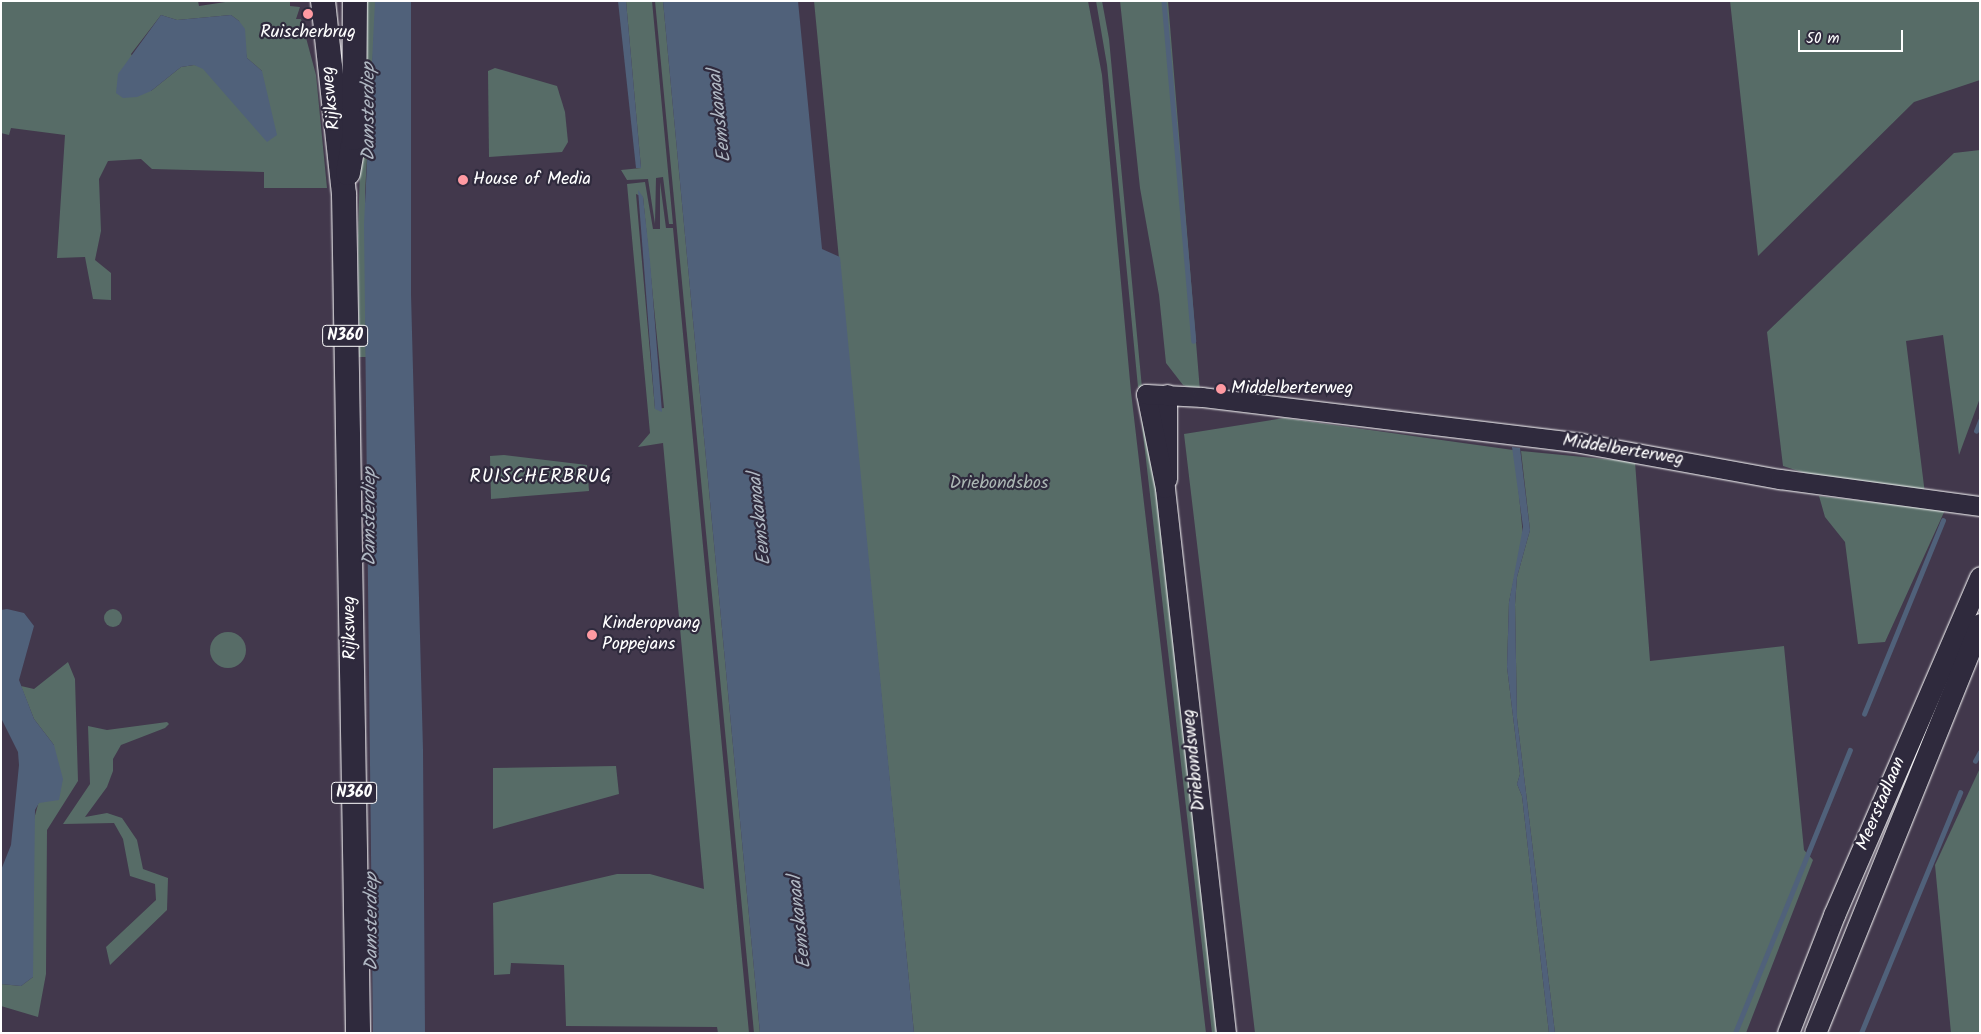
<!DOCTYPE html>
<html>
<head>
<meta charset="utf-8">
<style>
  body { margin:0 }
  #map { position:relative; width:1981px; height:1034px; overflow:hidden; background:#42384c; font-family:Kalam,sans-serif }
  div>[style] { position:absolute }
  .green>* { inset:0; background:#576c67 }
  .round { border-radius:50% }
  .water>* { inset:0; background:#50617a }
  .stream>* { height:4.5px; margin:-2.25px; padding:0 2.25px; transform-origin:2.25px; border-radius:2.25px; background:#50617a }
  .roads { filter:drop-shadow(0 0 1px #fff) drop-shadow(0 0 1px #fff) }
  .tertiary>* { height:19px; margin:-9.5px; padding:0 9.5px; transform-origin:9.5px; border-radius:9.5px; background:#2f2a3d }
  .secondary>* { height:21px; margin:-10.5px; padding:0 10.5px; transform-origin:10.5px; border-radius:10.5px; background:#2f2a3d }
  .primary>* { height:24px; margin:-12px; padding:0 12px; transform-origin:12px; border-radius:12px; background:#2f2a3d }
  .dots>* { width:14px; height:14px; translate:-50% -50%; box-sizing:border-box; border:2px solid #2f2a3d; border-radius:50% }
  span { translate:-50% -50%; white-space:nowrap; text-align:center; line-height:1.15; -webkit-text-stroke:4.5px #2f2a3d; paint-order:stroke }
  .shield-label span { padding:1px 4px; background:#2f2a3d; border:1px solid; border-radius:4px; -webkit-text-stroke-width:0 }
  .shield-label { font-size:16px; color:#fff; font-weight:700 }
  .poi-label { font-size:18px; color:#fff }
  .left { translate:0 -50%; text-align:left }
  .street-label { font-size:18px; color:#fff }
  .park-label { font-size:18px; color:#abb6b3 }
  .water-label { font-size:19px; color:#b0b8c3; font-style:italic }
  .neighbourhood-label { font-size:19px; color:#fff; letter-spacing:1px }
  .frame { position:absolute; inset:0; border:2px solid #fff; pointer-events:none }
  .scale { position:absolute; left:1798px; top:30px; width:105px; height:22px; box-sizing:border-box; border:2px solid #fff; border-top:0; padding-left:6px; font-size:15px; line-height:18px; white-space:nowrap; color:#fff; -webkit-text-stroke:4px #2f2a3d; paint-order:stroke }
</style>
</head>
<body>
<div id="map">
  <div class="green">
    <div style="clip-path:polygon(evenodd,1px 1px,198px 1px,199px 6px,232px 1px,290px 1px,290px 6px,300px 7px,296px 19px,301px 19px,316px 75px,327px 188px,264px 188px,264px 172px,152px 169px,141px 159px,108px 161px,99px 179px,101px 231px,95px 260px,111px 273px,111px 300px,93px 299px,85px 257px,57px 258px,65px 135px,11px 128px,9px 135px,1px 133px,1px 1px,161px 15px,177px 20px,231px 15px,239px 21px,247px 58px,262px 71px,194px 65px,181px 67px,151px 91px,131px 54px,161px 15px)"></div>
    <div style="clip-path:polygon(365px 1px,375px 1px,375px 19px,365px 193px,366px 357px,359px 357px,358px 235px)"></div>
    <div style="clip-path:polygon(626px 1px,652px 1px,673px 224px,669px 224px,663px 177px,656px 178px,655px 224px,648px 179px,627px 180px,621px 170px,641px 168px)"></div>
    <div style="clip-path:polygon(655px 1px,663px 1px,760px 1033px,754px 1033px)"></div>
    <div style="clip-path:polygon(814px 1px,1088px 1px,1102px 75px,1131px 392px,1206px 1033px,914px 1033px)"></div>
    <div style="clip-path:polygon(1096px 1px,1102px 1px,1109px 39px,1142px 388px,1138px 387px,1107px 65px)"></div>
    <div style="clip-path:polygon(1120px 1px,1168px 1px,1200px 391px,1183px 385px,1166px 363px,1159px 295px,1140px 188px)"></div>
    <div style="clip-path:polygon(1730px 1px,1980px 1px,1980px 80px,1914px 102px,1758px 256px)"></div>
    <div style="clip-path:polygon(495px 68px,557px 86px,565px 112px,568px 142px,562px 152px,489px 157px,488px 71px)"></div>
    <div style="clip-path:polygon(1980px 150px,1980px 398px,1959px 455px,1943px 335px,1906px 341px,1925px 494px,1827px 480px,1783px 466px,1767px 332px,1954px 153px)"></div>
    <div style="clip-path:polygon(evenodd,645px 182px,653px 229px,660px 229px,660px 182px,666px 228px,673px 228px,749px 1033px,718px 1033px,717px 1027px,566px 1026px,564px 965px,511px 963px,510px 974px,494px 975px,493px 903px,617px 874px,650px 874px,704px 889px,663px 443px,638px 447px,650px 433px,627px 184px,645px 182px,636px 194px,643px 197px,664px 408px,655px 409px,636px 194px)"></div>
    <div style="clip-path:polygon(1139px 399px,1157px 479px,1218px 1033px,1212px 1033px)"></div>
    <div style="clip-path:polygon(1284px 418px,1513px 450px,1515px 454px,1523px 536px,1509px 602px,1507px 667px,1520px 774px,1517px 784px,1522px 796px,1549px 1033px,1255px 1033px,1184px 434px)"></div>
    <div style="clip-path:polygon(1521px 451px,1635px 462px,1650px 661px,1784px 646px,1804px 850px,1813px 860px,1746px 1033px,1555px 1033px,1517px 718px,1515px 604px,1517px 577px,1530px 530px)"></div>
    <div style="clip-path:polygon(504px 455px,587px 465px,589px 491px,491px 499px,490px 456px)"></div>
    <div style="clip-path:polygon(1819px 496px,1945px 510px,1885px 642px,1858px 644px,1845px 542px,1825px 517px)"></div>
    <div class="round" style="left:104px;top:609px;width:18px;height:18px"></div>
    <div class="round" style="left:210px;top:632px;width:36px;height:36px"></div>
    <div style="clip-path:polygon(68px 662px,75px 679px,78px 781px,47px 830px,46px 974px,38px 1017px,1px 1006px,1px 984px,21px 986px,33px 977px,33px 823px,54px 745px,34px 719px,21px 686px,34px 689px)"></div>
    <div style="clip-path:polygon(167px 722px,169px 724px,165px 728px,121px 745px,113px 759px,113px 771px,107px 787px,85px 817px,107px 813px,122px 818px,137px 840px,143px 869px,168px 878px,167px 910px,110px 965px,106px 947px,156px 900px,155px 884px,130px 876px,123px 839px,114px 823px,63px 824px,90px 784px,88px 726px,107px 730px)"></div>
    <div style="clip-path:polygon(616px 766px,619px 794px,493px 829px,493px 768px)"></div>
    <div style="clip-path:polygon(1980px 768px,1980px 1033px,1951px 1033px,1935px 865px)"></div>
  </div>
  <div class="water">
    <div style="clip-path:polygon(375px 1px,411px 1px,411px 294px,423px 750px,425px 1033px,373px 1033px,364px 224px)"></div>
    <div style="clip-path:polygon(618px 1px,626px 1px,641px 168px,636px 168px)"></div>
    <div style="clip-path:polygon(663px 1px,798px 1px,822px 249px,840px 257px,914px 1033px,760px 1033px)"></div>
    <div style="clip-path:polygon(161px 15px,177px 20px,231px 15px,239px 21px,245px 29px,247px 58px,262px 71px,277px 135px,267px 142px,203px 69px,194px 65px,181px 67px,151px 91px,137px 97px,123px 98px,116px 93px,118px 74px)"></div>
    <div style="clip-path:polygon(638px 190px,643px 197px,650px 261px,662px 412px,655px 409px)"></div>
    <div style="clip-path:polygon(1512px 447px,1520px 448px,1530px 530px,1517px 577px,1515px 604px,1517px 718px,1555px 1033px,1549px 1033px,1522px 796px,1517px 784px,1520px 774px,1507px 667px,1509px 602px,1523px 527px)"></div>
    <div style="clip-path:polygon(7px 609px,24px 613px,34px 626px,19px 680px,34px 719px,54px 745px,63px 779px,59px 800px,39px 803px,35px 810px,33px 977px,21px 986px,1px 984px,1px 870px,11px 845px,19px 765px,18px 752px,1px 718px,1px 610px)"></div>
  </div>
  <div class="stream">
    <div style="left:1164px;top:1px;width:341px;rotate:85deg"></div>
    <div style="left:1976px;top:431px;width:11px;rotate:-68deg"></div>
    <div style="left:1864px;top:714px;width:209px;rotate:-67.8deg"></div>
    <div style="left:1975px;top:761px;width:10px;rotate:-61deg"></div>
    <div style="left:1735px;top:1033px;width:305px;rotate:-67.9deg"></div>
    <div style="left:1861px;top:1033px;width:260px;rotate:-67.6deg"></div>
  </div>
  <div class="roads">
    <div class="tertiary">
      <div style="left:1167px;top:479px;width:85px;rotate:-90deg"></div>
      <div style="left:1226px;top:1033px;width:548px;rotate:-96.39deg"></div>
      <div style="left:1165px;top:488px;width:96px;rotate:-101.4deg"></div>
      <div style="left:1146px;top:394px;width:56px;rotate:3.1deg"></div>
      <div style="left:1202px;top:397px;width:382px;rotate:6.9deg"></div>
      <div style="left:1581px;top:443px;width:202px;rotate:10.3deg"></div>
      <div style="left:1780px;top:479px;width:202px;rotate:7.7deg"></div>
    </div>
    <div class="secondary">
      <div style="left:1788px;top:1033px;width:127px;rotate:-68.7deg"></div>
      <div style="left:1834px;top:915px;width:368px;rotate:-66.6deg"></div>
      <div style="left:1815px;top:1033px;width:441px;rotate:-68deg"></div>
    </div>
    <div class="primary">
      <div style="left:323px;top:1px;width:194px;rotate:83.8deg"></div>
      <div style="left:344px;top:194px;width:839px;rotate:89.04deg"></div>
      <div style="left:348px;top:173px;width:36px;rotate:-80deg"></div>
      <div style="left:354px;top:138px;width:137px;rotate:-89.6deg"></div>
    </div>
  </div>
  <div class="dots">
    <div style="left:308px;top:14px;background:#ff9aa2"></div>
    <div style="left:463px;top:180px;background:#ff9aa2"></div>
    <div style="left:1221px;top:389px;background:#ff9aa2"></div>
    <div style="left:592px;top:635px;background:#ff9aa2"></div>
  </div>
  <div class="shield-label">
    <span style="left:345px;top:336px">N360</span>
    <span style="left:354px;top:793px">N360</span>
  </div>
  <div class="poi-label">
    <span style="left:308px;top:33px">Ruischerbrug</span>
    <span class="left" style="left:473px;top:180px">House of Media</span>
    <span class="left" style="left:1231px;top:389px">Middelberterweg</span>
    <span class="left" style="left:602px;top:635px">Kinderopvang<br>Poppejans</span>
  </div>
  <div class="street-label">
    <span style="left:332px;top:98px;rotate:-96deg">Rijksweg</span>
    <span style="left:1623px;top:451px;rotate:9deg">Middelberterweg</span>
    <span style="left:351px;top:628px;rotate:-91deg">Rijksweg</span>
    <span style="left:1195px;top:760px;rotate:-96deg">Driebondsweg</span>
    <span style="left:1882px;top:804px;rotate:-67deg">Meerstadlaan</span>
  </div>
  <div class="park-label">
    <span style="left:999px;top:484px">Driebondsbos</span>
  </div>
  <div class="water-label">
    <span style="left:370px;top:112px;rotate:-90deg">Damsterdiep</span>
    <span style="left:721px;top:116px;rotate:-96deg">Eemskanaal</span>
    <span style="left:371px;top:517px;rotate:-90deg">Damsterdiep</span>
    <span style="left:761px;top:519px;rotate:-96deg">Eemskanaal</span>
    <span style="left:373px;top:922px;rotate:-90deg">Damsterdiep</span>
    <span style="left:801px;top:922px;rotate:-96deg">Eemskanaal</span>
  </div>
  <div class="neighbourhood-label">
    <span style="left:541px;top:478px">RUISCHERBRUG</span>
  </div>
  <div class="frame"></div>
  <div class="scale">50 m</div>
</div>
</body>
</html>
